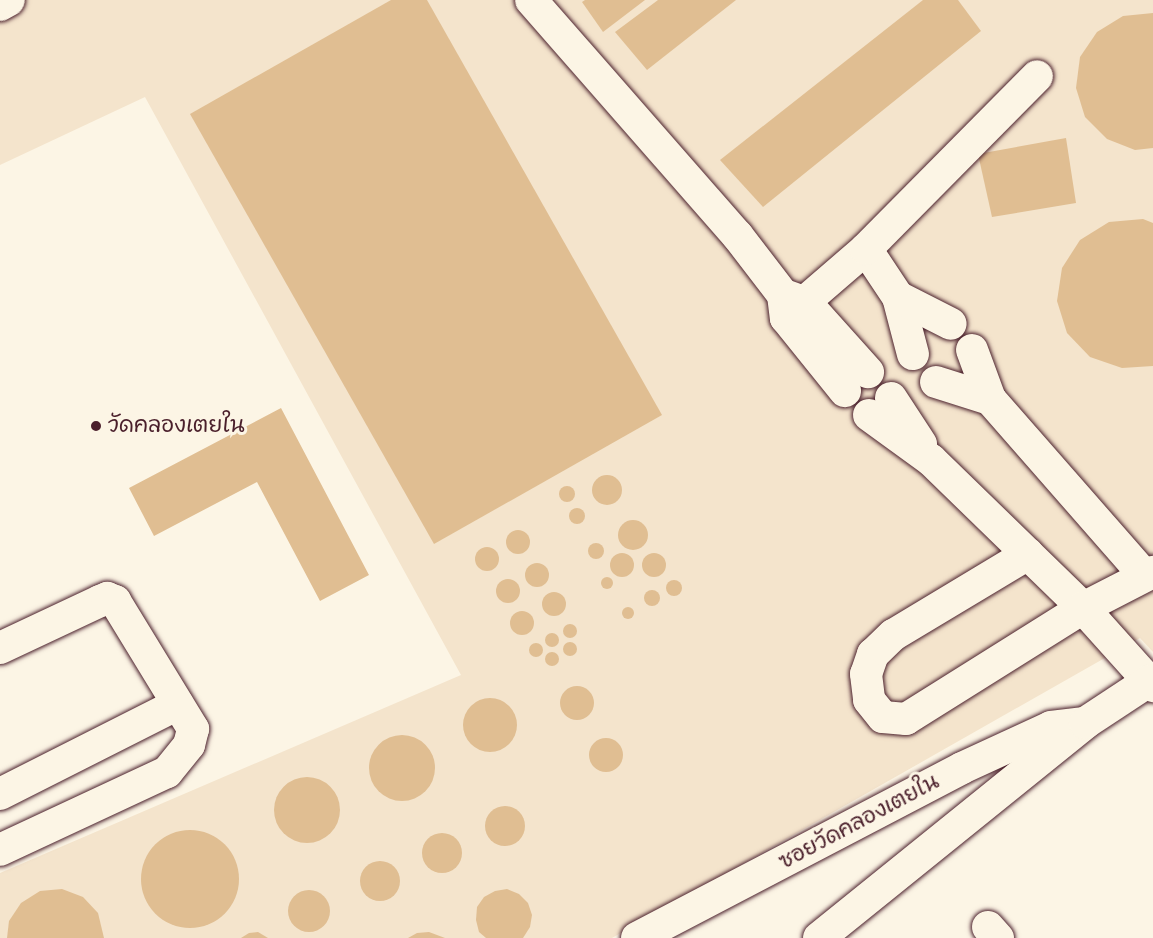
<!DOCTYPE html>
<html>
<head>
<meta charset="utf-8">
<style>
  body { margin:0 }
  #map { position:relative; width:1153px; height:938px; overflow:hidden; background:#fcf5e5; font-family:"Architects Daughter","Playpen Sans Thai",sans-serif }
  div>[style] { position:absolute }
  .built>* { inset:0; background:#f4e4cc }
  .building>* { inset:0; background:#e0be92 }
  .round { border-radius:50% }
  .roads { filter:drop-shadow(0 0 2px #4a1f2b) drop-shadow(0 0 2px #4a1f2b) }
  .minor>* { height:32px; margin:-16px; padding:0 16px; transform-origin:16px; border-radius:16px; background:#fcf5e5 }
  .dots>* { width:16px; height:16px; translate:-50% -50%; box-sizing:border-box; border:3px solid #fcf5e5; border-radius:50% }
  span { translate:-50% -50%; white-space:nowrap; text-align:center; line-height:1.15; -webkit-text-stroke:6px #fcf5e5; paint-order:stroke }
  .poi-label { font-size:22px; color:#4a1f2b }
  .left { translate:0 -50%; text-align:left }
  .street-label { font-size:22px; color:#4a1f2b }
</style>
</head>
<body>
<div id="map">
  <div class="built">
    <div style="clip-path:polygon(0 0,1153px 0,1153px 652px,1140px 638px,612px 938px,0 938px,0 873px,461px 675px,145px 97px,0 165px)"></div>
  </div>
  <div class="building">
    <div style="clip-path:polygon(391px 0,427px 0,662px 415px,434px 544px,190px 114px)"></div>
    <div style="clip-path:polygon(585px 0,645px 0,603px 32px,582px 2px)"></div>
    <div style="clip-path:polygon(658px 0,736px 0,647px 70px,615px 32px)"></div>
    <div style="clip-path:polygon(923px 0,958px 0,981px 31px,763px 207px,720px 160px)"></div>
    <div style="clip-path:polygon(1153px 13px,1153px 148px,1135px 150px,1107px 139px,1085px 117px,1076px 88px,1080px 57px,1097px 32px,1123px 16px)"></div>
    <div style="clip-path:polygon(1066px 138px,1076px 203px,992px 217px,978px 154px)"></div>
    <div style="clip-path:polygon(1143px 219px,1153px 223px,1153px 366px,1122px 368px,1090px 357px,1067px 333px,1057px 301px,1062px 268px,1080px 240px,1109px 222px)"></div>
    <div style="clip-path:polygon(281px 408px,369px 575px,320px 601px,257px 482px,154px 536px,129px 488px)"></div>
    <div class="round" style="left:592px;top:475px;width:30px;height:30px"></div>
    <div class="round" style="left:559px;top:486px;width:16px;height:16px"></div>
    <div class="round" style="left:569px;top:508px;width:16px;height:16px"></div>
    <div class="round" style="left:618px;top:520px;width:30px;height:30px"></div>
    <div class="round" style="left:506px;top:530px;width:24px;height:24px"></div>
    <div class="round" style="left:588px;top:543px;width:16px;height:16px"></div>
    <div class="round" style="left:475px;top:547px;width:24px;height:24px"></div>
    <div class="round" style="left:642px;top:553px;width:24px;height:24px"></div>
    <div class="round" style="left:610px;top:553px;width:24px;height:24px"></div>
    <div class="round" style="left:525px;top:563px;width:24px;height:24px"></div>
    <div class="round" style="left:601px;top:577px;width:12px;height:12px"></div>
    <div class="round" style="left:496px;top:579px;width:24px;height:24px"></div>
    <div class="round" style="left:666px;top:580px;width:16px;height:16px"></div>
    <div class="round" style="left:644px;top:590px;width:16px;height:16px"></div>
    <div class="round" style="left:542px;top:592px;width:24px;height:24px"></div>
    <div class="round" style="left:622px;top:607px;width:12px;height:12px"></div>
    <div class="round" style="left:510px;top:611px;width:24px;height:24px"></div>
    <div class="round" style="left:563px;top:624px;width:14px;height:14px"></div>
    <div class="round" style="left:545px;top:633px;width:14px;height:14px"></div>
    <div class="round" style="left:563px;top:642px;width:14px;height:14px"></div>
    <div class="round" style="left:529px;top:643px;width:14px;height:14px"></div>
    <div class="round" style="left:545px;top:652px;width:14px;height:14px"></div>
    <div class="round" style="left:560px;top:686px;width:34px;height:34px"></div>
    <div class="round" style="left:463px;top:698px;width:54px;height:54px"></div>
    <div class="round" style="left:369px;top:735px;width:66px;height:66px"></div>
    <div class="round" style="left:589px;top:738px;width:34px;height:34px"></div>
    <div class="round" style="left:274px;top:777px;width:66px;height:66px"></div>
    <div class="round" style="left:485px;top:806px;width:40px;height:40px"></div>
    <div class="round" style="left:141px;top:830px;width:98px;height:98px"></div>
    <div class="round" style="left:422px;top:833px;width:40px;height:40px"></div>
    <div class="round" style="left:360px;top:861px;width:40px;height:40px"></div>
    <div style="clip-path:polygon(62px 889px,83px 897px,98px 913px,104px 938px,7px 938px,9px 921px,21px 903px,40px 891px)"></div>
    <div style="clip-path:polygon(507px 889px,519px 894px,528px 903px,532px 915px,530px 927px,523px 938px,486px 938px,479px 932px,476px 920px,477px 907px,484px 897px,495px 891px)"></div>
    <div class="round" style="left:288px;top:890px;width:42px;height:42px"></div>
    <div style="clip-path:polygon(258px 932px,268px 938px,241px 938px,249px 933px)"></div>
    <div style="clip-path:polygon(429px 932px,445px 938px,408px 938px,417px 933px)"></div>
  </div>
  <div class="roads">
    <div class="minor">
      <div style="left:531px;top:0;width:313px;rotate:48.8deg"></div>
      <div style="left:737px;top:235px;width:76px;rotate:52.5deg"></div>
      <div style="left:783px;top:295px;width:23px;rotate:83deg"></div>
      <div style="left:786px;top:318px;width:94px;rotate:51.1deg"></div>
      <div style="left:0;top:5px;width:10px;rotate:-29deg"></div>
      <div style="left:866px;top:249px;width:58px;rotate:56.3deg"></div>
      <div style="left:898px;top:297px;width:59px;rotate:75.3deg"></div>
      <div style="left:787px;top:296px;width:20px;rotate:20deg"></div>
      <div style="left:806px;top:303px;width:93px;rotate:48.1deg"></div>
      <div style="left:898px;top:297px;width:59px;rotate:27deg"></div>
      <div style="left:786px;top:318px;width:106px;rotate:-40.8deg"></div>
      <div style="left:866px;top:249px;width:243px;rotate:-45.3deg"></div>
      <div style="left:972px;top:350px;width:52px;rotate:69.8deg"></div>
      <div style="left:990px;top:399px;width:234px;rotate:48.8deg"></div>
      <div style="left:936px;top:382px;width:57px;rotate:17.5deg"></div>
      <div style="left:891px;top:398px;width:55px;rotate:56.9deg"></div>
      <div style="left:869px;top:415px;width:77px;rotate:36deg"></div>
      <div style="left:931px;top:460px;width:212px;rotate:44.2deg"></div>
      <div style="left:1083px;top:608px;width:105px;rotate:48.1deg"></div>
      <div style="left:1028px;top:554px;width:157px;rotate:149deg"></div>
      <div style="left:893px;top:635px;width:28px;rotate:136deg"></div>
      <div style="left:873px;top:654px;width:21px;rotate:109deg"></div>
      <div style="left:866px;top:674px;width:26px;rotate:83deg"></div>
      <div style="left:869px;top:700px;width:22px;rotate:51deg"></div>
      <div style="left:883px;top:717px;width:23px;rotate:5deg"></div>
      <div style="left:906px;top:719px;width:209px;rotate:-32.1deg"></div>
      <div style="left:1083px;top:608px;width:79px;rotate:-27.2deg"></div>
      <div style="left:0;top:648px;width:110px;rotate:-25.2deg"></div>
      <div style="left:100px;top:601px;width:8px;rotate:-23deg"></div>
      <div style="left:107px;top:598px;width:9px;rotate:21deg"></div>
      <div style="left:115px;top:601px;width:150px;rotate:58.6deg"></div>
      <div style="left:193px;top:729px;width:16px;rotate:104deg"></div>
      <div style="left:189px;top:745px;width:35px;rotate:129deg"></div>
      <div style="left:167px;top:772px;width:184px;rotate:155deg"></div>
      <div style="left:0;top:794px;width:199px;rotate:-26.8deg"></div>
      <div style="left:988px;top:927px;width:15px;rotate:48deg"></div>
      <div style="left:637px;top:938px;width:367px;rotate:-27.6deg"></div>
      <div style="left:962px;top:768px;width:98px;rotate:-24.7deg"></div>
      <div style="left:1051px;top:727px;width:34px;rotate:-7deg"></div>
      <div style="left:819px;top:938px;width:342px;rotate:-38.9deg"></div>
      <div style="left:1085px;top:723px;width:77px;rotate:-33.3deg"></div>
    </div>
  </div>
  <div class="dots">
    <div style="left:96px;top:426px;background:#4a1f2b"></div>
  </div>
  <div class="poi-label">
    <span class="left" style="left:108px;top:426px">วัดคลองเตยใน</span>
  </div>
  <div class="street-label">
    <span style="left:859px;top:822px;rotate:-28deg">ซอยวัดคลองเตยใน</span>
  </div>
</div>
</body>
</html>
